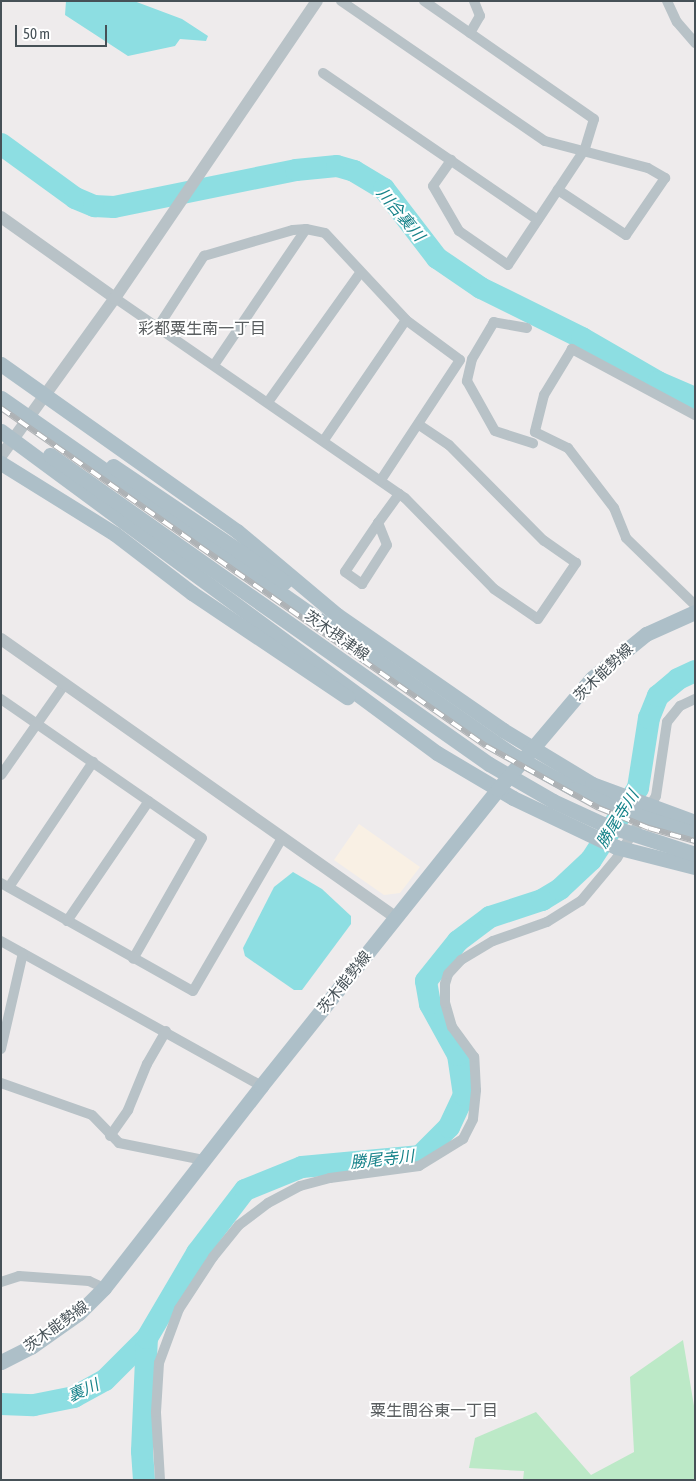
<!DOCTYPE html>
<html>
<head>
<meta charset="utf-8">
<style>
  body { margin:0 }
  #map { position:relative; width:696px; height:1481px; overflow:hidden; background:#eeebec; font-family:"Asap Condensed","Noto Sans JP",sans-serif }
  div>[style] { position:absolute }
  .commercial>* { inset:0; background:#f9f0e4 }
  .green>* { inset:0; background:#bce9c7 }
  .water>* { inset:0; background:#8ddee2 }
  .river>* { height:22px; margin:-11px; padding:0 11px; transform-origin:11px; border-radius:11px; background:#8ddee2 }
  .minor>* { height:10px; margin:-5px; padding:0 5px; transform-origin:5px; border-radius:5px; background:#b8c2c7 }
  .tertiary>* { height:12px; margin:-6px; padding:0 6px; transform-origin:6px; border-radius:6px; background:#b8c2c7 }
  .primary>* { height:15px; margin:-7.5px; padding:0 7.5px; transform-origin:7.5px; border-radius:7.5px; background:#adbfc8 }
  .rail>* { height:5.5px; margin-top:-2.75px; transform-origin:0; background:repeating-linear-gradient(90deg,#fff 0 11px,#aeb2b5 0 22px); box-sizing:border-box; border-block:1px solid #aeb2b5 }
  span { translate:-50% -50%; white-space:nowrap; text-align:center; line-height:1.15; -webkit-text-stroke:4px #fff; paint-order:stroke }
  .street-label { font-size:15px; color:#465157 }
  .water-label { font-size:16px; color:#17838a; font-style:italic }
  .neighbourhood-label { font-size:16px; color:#595d5f }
  .frame { position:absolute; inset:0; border:2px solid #465157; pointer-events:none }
  .scale { position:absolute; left:15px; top:25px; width:92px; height:22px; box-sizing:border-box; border:2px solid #465157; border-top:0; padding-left:6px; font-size:15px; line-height:18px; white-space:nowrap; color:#465157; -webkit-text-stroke:4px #fff; paint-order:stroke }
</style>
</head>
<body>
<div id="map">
  <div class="commercial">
    <div style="clip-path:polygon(359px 824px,420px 867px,400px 893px,384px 895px,334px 860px)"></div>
  </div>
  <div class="green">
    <div style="clip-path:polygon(683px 1340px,695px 1412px,695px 1480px,523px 1480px,524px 1471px,469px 1468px,475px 1438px,536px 1412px,591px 1475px,634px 1452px,630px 1377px)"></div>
  </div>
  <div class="water">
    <div style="clip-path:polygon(66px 1px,134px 1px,182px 19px,208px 36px,206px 41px,180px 39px,175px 46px,128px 56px,65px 15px)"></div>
    <div style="clip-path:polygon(293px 872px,322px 889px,351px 916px,351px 924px,302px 990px,294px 990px,245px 956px,243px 948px,274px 887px)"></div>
  </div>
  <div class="river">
    <div style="left:1px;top:144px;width:92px;rotate:36.1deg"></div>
    <div style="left:75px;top:198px;width:21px;rotate:23deg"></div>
    <div style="left:94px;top:206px;width:20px;rotate:3deg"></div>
    <div style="left:114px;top:207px;width:186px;rotate:-11.5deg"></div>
    <div style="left:296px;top:170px;width:41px;rotate:-5.6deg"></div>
    <div style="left:337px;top:166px;width:18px;rotate:16deg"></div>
    <div style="left:354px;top:171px;width:35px;rotate:31deg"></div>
    <div style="left:384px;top:189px;width:87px;rotate:52.5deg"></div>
    <div style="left:437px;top:258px;width:53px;rotate:34.3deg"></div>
    <div style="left:481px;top:288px;width:113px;rotate:26.3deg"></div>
    <div style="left:582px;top:338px;width:88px;rotate:30.1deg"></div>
    <div style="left:658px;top:382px;width:40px;rotate:23.4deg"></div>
    <div style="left:1px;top:1404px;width:33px;rotate:2deg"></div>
    <div style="left:34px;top:1405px;width:41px;rotate:-11.3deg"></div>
    <div style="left:74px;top:1397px;width:35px;rotate:-29deg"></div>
    <div style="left:105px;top:1380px;width:59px;rotate:-45deg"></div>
    <div style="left:144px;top:1480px;width:29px;rotate:-94deg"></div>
    <div style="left:142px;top:1451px;width:113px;rotate:-87.5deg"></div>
    <div style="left:147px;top:1338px;width:99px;rotate:-59.5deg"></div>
    <div style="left:197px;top:1253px;width:79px;rotate:-52.7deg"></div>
    <div style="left:245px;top:1190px;width:61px;rotate:-22deg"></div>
    <div style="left:302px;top:1167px;width:119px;rotate:-5.3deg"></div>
    <div style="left:420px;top:1156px;width:41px;rotate:-45deg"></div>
    <div style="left:449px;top:1127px;width:35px;rotate:-65deg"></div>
    <div style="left:464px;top:1095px;width:40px;rotate:-98.5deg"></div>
    <div style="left:458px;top:1055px;width:58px;rotate:-118.8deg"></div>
    <div style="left:430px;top:1004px;width:23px;rotate:-100deg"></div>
    <div style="left:426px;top:981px;width:51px;rotate:-51.3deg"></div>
    <div style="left:458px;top:941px;width:40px;rotate:-37deg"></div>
    <div style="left:490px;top:917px;width:55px;rotate:-18.1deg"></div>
    <div style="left:542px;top:900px;width:21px;rotate:-31deg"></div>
    <div style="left:560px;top:889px;width:42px;rotate:-43.1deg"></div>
    <div style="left:591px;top:860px;width:86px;rotate:-56.9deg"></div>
    <div style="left:638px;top:788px;width:71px;rotate:-81.1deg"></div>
    <div style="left:649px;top:718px;width:24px;rotate:-68deg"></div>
    <div style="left:658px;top:696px;width:26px;rotate:-40deg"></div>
    <div style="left:678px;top:679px;width:19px;rotate:-25deg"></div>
  </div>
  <div class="minor">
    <div style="left:341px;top:1px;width:247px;rotate:34.5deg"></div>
    <div style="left:545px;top:141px;width:106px;rotate:14.7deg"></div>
    <div style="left:648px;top:168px;width:20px;rotate:30deg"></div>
    <div style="left:665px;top:178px;width:69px;rotate:124.4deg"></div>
    <div style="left:626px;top:235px;width:82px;rotate:-146.5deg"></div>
    <div style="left:424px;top:1px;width:207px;rotate:34.8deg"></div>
    <div style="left:594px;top:119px;width:31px;rotate:107deg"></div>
    <div style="left:585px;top:149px;width:139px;rotate:123.6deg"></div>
    <div style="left:508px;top:265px;width:60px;rotate:-145.2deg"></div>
    <div style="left:459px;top:231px;width:52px;rotate:-120deg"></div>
    <div style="left:433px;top:186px;width:32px;rotate:-55deg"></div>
    <div style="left:667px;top:1px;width:23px;rotate:65deg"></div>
    <div style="left:677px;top:22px;width:28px;rotate:49deg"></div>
    <div style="left:470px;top:33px;width:20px;rotate:-60deg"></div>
    <div style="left:480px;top:16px;width:16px;rotate:-112deg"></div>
    <div style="left:323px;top:73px;width:260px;rotate:34.4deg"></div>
    <div style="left:115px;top:298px;width:352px;rotate:34.6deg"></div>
    <div style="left:405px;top:498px;width:127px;rotate:45.6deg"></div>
    <div style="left:494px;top:589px;width:53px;rotate:34.3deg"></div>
    <div style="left:538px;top:619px;width:68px;rotate:-55.8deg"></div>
    <div style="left:576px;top:563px;width:39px;rotate:-145deg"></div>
    <div style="left:544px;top:541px;width:135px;rotate:-134.7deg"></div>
    <div style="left:449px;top:445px;width:37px;rotate:-146deg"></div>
    <div style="left:158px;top:327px;width:85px;rotate:-57.1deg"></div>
    <div style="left:204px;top:256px;width:93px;rotate:-16.3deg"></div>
    <div style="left:293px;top:230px;width:13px;rotate:-4deg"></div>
    <div style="left:306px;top:229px;width:19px;rotate:12deg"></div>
    <div style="left:325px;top:233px;width:119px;rotate:47deg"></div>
    <div style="left:406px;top:320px;width:67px;rotate:36.5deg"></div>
    <div style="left:460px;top:360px;width:144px;rotate:123.4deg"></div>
    <div style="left:527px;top:328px;width:34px;rotate:-170deg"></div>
    <div style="left:494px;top:322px;width:43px;rotate:120.7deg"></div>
    <div style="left:472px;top:359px;width:23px;rotate:103deg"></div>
    <div style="left:467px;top:381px;width:57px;rotate:60.8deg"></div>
    <div style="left:495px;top:431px;width:40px;rotate:18deg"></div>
    <div style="left:214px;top:365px;width:164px;rotate:-55.9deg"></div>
    <div style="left:268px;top:402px;width:158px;rotate:-54.5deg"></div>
    <div style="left:695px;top:415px;width:140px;rotate:-151.8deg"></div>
    <div style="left:572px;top:349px;width:54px;rotate:121.3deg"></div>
    <div style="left:544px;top:395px;width:38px;rotate:104deg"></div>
    <div style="left:535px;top:432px;width:37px;rotate:26deg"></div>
    <div style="left:568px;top:448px;width:76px;rotate:52.5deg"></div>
    <div style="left:614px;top:508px;width:32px;rotate:68deg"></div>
    <div style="left:626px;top:538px;width:96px;rotate:44.2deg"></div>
    <div style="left:324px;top:440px;width:145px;rotate:-55.7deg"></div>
    <div style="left:378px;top:523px;width:59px;rotate:124deg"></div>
    <div style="left:345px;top:572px;width:21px;rotate:35deg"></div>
    <div style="left:362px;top:584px;width:46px;rotate:-57.3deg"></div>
    <div style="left:387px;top:545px;width:24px;rotate:-112deg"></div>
    <div style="left:378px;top:523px;width:36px;rotate:-54deg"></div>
    <div style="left:1px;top:699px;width:244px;rotate:34.7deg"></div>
    <div style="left:202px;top:838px;width:139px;rotate:119.7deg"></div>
    <div style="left:1px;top:775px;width:111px;rotate:-54.9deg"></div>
    <div style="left:1px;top:883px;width:220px;rotate:29.4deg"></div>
    <div style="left:193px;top:991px;width:177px;rotate:-59.8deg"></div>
    <div style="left:9px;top:887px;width:151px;rotate:-56.1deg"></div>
    <div style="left:67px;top:921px;width:145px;rotate:-55.7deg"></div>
    <div style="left:1px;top:941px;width:298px;rotate:29.1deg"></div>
    <div style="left:1px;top:1049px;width:98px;rotate:-77.1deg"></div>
    <div style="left:1px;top:1083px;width:96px;rotate:19.4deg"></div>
    <div style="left:92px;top:1115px;width:39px;rotate:46deg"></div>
    <div style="left:119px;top:1143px;width:86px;rotate:11.4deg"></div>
    <div style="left:110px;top:1136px;width:32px;rotate:-55deg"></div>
    <div style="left:128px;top:1110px;width:50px;rotate:-67.6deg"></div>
    <div style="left:147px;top:1064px;width:38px;rotate:-60deg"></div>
    <div style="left:1px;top:1282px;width:19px;rotate:-18deg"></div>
    <div style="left:19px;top:1276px;width:70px;rotate:4.1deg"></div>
    <div style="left:89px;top:1281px;width:17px;rotate:25deg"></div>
    <div style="left:160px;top:1480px;width:68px;rotate:-93.4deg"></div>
    <div style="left:156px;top:1412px;width:49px;rotate:-86.5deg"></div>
    <div style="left:159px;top:1363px;width:58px;rotate:-69.7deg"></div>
    <div style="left:179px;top:1309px;width:62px;rotate:-56.8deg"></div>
    <div style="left:213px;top:1257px;width:41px;rotate:-50.9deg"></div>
    <div style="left:239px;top:1225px;width:36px;rotate:-37deg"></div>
    <div style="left:268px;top:1203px;width:36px;rotate:-28deg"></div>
    <div style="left:300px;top:1186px;width:31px;rotate:-15deg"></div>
    <div style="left:330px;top:1178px;width:90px;rotate:-7.7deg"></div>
    <div style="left:419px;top:1166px;width:52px;rotate:-31.5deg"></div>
    <div style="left:463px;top:1139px;width:22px;rotate:-63deg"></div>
    <div style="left:473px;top:1119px;width:29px;rotate:-84deg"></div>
    <div style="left:476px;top:1090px;width:33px;rotate:-93deg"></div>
    <div style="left:474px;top:1057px;width:37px;rotate:-126deg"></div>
    <div style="left:452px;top:1027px;width:25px;rotate:-106deg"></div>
    <div style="left:445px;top:1003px;width:19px;rotate:-90deg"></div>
    <div style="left:445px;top:984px;width:10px;rotate:-73deg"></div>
    <div style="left:448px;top:974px;width:19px;rotate:-47deg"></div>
    <div style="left:461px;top:960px;width:37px;rotate:-31deg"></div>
    <div style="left:493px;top:941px;width:57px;rotate:-19.4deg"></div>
    <div style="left:547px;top:922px;width:40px;rotate:-32deg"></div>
    <div style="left:581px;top:901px;width:56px;rotate:-50.1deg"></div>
    <div style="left:617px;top:858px;width:73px;rotate:-57.8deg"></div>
    <div style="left:656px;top:796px;width:75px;rotate:-81.5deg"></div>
    <div style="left:667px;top:722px;width:21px;rotate:-51deg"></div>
    <div style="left:680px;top:706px;width:17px;rotate:-25deg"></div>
  </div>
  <div class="tertiary">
    <div style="left:1px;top:217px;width:140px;rotate:35.4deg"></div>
    <div style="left:1px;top:456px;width:195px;rotate:-54.2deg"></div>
    <div style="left:115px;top:298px;width:359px;rotate:-55.8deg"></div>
    <div style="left:1px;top:639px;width:484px;rotate:35.2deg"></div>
  </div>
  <div class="primary">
    <div style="left:1px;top:364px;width:289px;rotate:35.3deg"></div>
    <div style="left:237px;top:531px;width:131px;rotate:40deg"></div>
    <div style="left:337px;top:615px;width:202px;rotate:34.7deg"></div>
    <div style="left:503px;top:730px;width:104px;rotate:31.2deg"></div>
    <div style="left:592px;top:784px;width:110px;rotate:20.3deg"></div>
    <div style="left:1px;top:398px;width:621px;rotate:34.89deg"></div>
    <div style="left:510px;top:753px;width:73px;rotate:29.4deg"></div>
    <div style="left:574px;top:789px;width:47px;rotate:24.9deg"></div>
    <div style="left:617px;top:809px;width:82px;rotate:17.8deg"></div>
    <div style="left:1px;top:431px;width:542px;rotate:36.45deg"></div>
    <div style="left:437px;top:753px;width:88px;rotate:30.6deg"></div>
    <div style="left:513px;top:798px;width:114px;rotate:25.4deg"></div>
    <div style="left:616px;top:847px;width:81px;rotate:14.2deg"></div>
    <div style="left:50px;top:455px;width:537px;rotate:35.14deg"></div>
    <div style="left:489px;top:764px;width:74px;rotate:30deg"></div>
    <div style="left:553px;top:801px;width:55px;rotate:24.7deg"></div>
    <div style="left:603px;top:824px;width:97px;rotate:18.1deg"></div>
    <div style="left:1px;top:463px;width:134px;rotate:31.9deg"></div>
    <div style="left:115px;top:534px;width:97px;rotate:37.5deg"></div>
    <div style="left:192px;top:593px;width:187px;rotate:33.9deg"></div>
    <div style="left:113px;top:466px;width:207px;rotate:34deg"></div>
    <div style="left:1px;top:1362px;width:34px;rotate:-27deg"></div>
    <div style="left:31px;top:1347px;width:59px;rotate:-35.3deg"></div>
    <div style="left:79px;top:1313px;width:35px;rotate:-45deg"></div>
    <div style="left:104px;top:1288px;width:256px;rotate:-52.1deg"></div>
    <div style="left:261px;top:1086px;width:380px;rotate:-51.4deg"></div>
    <div style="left:498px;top:789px;width:145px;rotate:-49.7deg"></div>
    <div style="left:592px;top:678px;width:70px;rotate:-39.2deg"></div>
    <div style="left:646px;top:634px;width:54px;rotate:-24.2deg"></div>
  </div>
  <div class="rail">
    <div style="left:1px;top:408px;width:591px;rotate:34.87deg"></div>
    <div style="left:486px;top:746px;width:129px;rotate:28.8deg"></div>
    <div style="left:599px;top:808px;width:54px;rotate:21.8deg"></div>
    <div style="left:649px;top:828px;width:48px;rotate:15.8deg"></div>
  </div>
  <div class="street-label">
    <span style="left:337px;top:635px;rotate:35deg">茨木摂津線</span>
    <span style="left:603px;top:672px;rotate:-44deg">茨木能勢線</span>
    <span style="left:344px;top:982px;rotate:-51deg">茨木能勢線</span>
    <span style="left:56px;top:1326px;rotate:-36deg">茨木能勢線</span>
  </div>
  <div class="water-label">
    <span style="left:401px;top:214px;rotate:50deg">川合裏川</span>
    <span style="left:617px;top:819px;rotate:-58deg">勝尾寺川</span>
    <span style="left:382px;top:1159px;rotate:-6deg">勝尾寺川</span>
    <span style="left:83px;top:1390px;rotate:-24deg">裏川</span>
  </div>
  <div class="neighbourhood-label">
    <span style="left:202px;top:328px">彩都粟生南一丁目</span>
    <span style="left:434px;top:1410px">粟生間谷東一丁目</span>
  </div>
  <div class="frame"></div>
  <div class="scale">50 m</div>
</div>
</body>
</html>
